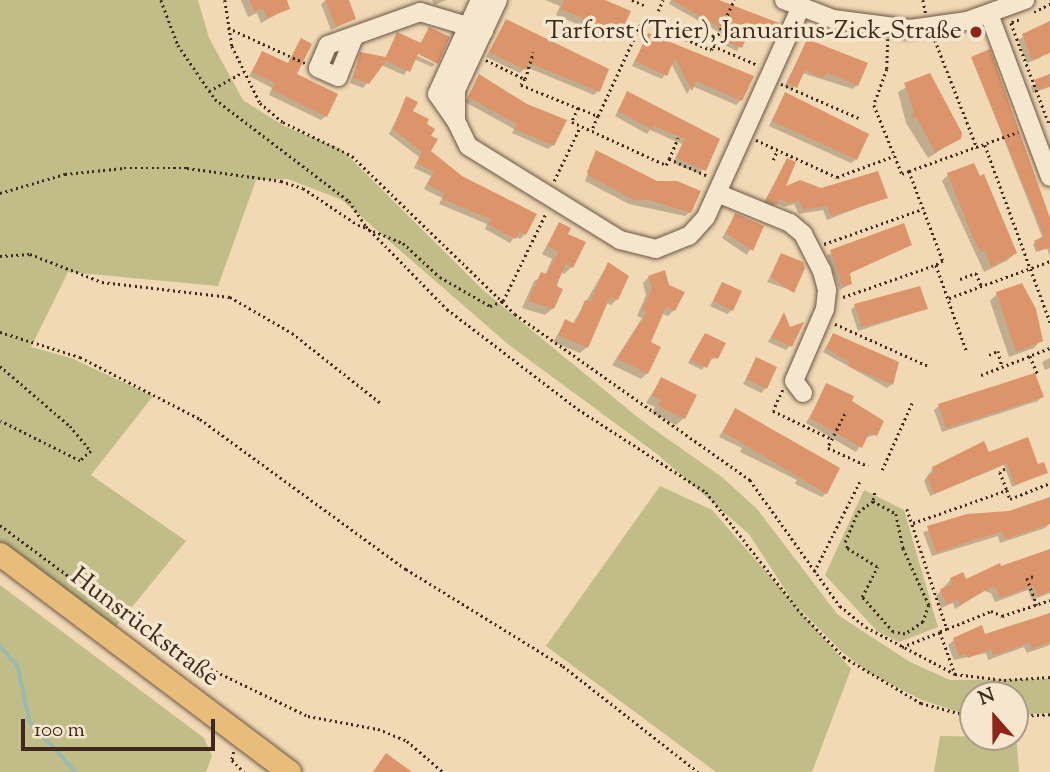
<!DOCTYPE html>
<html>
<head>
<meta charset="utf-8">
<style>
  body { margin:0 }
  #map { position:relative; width:1050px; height:772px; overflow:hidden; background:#f0d9b4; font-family:"Sorts Mill Goudy",serif }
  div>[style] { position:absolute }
  .green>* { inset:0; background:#c0bd89 }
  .shadow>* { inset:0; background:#0003 }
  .stream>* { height:3.5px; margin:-1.75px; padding:0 1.75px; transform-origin:1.75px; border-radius:1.75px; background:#9abaad }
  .building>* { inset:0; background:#dc956a }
  .path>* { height:2.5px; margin-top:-1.25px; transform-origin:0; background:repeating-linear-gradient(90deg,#40281e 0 2px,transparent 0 5.5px) }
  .roads { filter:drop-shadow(0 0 2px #6c5444) drop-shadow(0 0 2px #6c5444) }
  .minor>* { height:18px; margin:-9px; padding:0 9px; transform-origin:9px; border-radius:9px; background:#f5e6ce }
  .major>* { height:23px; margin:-11.5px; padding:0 11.5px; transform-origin:11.5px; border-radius:11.5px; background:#e8bc7a }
  .dots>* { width:19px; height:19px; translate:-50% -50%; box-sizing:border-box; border:4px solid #f5e6ce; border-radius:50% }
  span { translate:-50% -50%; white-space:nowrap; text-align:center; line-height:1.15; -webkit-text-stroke:7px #f5e6ce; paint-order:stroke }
  .poi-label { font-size:26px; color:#40281e }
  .right { translate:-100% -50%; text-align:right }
  .street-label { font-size:26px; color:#40281e }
  .north { position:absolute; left:959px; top:681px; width:70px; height:70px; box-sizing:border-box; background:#f5e6ce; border:2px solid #ad9a88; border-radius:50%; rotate:339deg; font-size:19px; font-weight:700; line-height:28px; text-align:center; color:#40281e }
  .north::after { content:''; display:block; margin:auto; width:24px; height:32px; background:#8f2418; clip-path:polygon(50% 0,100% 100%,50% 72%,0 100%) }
  .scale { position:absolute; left:21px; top:719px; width:194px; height:32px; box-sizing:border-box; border:4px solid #40281e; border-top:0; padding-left:9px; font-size:21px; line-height:24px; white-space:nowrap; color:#40281e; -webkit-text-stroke:5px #f5e6ce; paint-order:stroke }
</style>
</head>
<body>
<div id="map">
  <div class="green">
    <div style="clip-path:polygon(0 0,198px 0,209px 38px,243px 100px,284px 126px,341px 149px,484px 291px,641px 420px,723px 478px,757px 509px,838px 615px,910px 662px,950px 680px,1050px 679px,1050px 713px,1015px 715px,1015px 695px,973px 695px,973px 714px,964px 714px,922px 700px,869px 673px,841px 651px,793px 602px,749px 534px,657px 454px,509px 345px,342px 200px,288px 179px,256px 180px,218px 286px,68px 272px,31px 347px,71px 358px,153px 396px,91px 475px,186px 541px,114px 629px,0 545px)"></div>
    <div style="clip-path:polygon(660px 486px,712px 510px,851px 669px,812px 772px,716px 772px,546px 646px)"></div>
    <div style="clip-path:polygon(864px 490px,904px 510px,938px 627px,899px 642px,877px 631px,825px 575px)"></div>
    <div style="clip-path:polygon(0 585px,204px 738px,212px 756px,206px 772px,0 772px)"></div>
    <div style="clip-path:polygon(1016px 733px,1019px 772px,934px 772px,940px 736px,1015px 737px)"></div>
  </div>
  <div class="shadow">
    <div style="clip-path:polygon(241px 0,285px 0,288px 8px,261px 23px,257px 13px,248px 17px)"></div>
    <div style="clip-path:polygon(326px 0,347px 0,354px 18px,331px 30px,321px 4px)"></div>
    <div style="clip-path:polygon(432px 0,447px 0,434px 5px)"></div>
    <div style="clip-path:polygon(545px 0,604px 0,619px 34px,613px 40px,556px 15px,560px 6px)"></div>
    <div style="clip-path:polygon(671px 0,715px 0,773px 33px,769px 36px,750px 27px,737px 51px,718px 42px,722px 34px,669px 4px)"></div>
    <div style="clip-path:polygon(507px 21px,598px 91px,594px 95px,526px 67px,520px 73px,486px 57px)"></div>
    <div style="clip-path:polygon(1050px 21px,1050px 46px,1040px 58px,1027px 63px,1018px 40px)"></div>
    <div style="clip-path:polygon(429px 29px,448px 38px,409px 52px,435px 64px,432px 67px,414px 59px,404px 75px,381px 65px,363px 88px,350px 83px,361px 54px,385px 58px,398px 34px,420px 44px)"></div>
    <div style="clip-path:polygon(648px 35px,752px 77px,741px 100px,736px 105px,692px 86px,687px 94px,671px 63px,662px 79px,632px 66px)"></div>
    <div style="clip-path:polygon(301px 41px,295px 75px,326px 116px,321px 120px,269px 95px,272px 88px,249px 76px,262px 53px,287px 65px)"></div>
    <div style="clip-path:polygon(807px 41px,857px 85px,853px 89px,802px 73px,792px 90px,784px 87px)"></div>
    <div style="clip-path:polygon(972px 58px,1050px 220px,1050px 257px,1047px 248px,1036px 252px,1033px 244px,1043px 239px)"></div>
    <div style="clip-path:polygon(929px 75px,959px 138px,928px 158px,906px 123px,898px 92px)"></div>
    <div style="clip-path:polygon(1050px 76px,1050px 87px,1033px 93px,1031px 86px)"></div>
    <div style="clip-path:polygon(479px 77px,553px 145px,548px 149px,512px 133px,514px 129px,465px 102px)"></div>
    <div style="clip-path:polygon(627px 93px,718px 139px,700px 174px,673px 163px,682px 144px,650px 130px,647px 134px,615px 116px)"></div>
    <div style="clip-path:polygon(785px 94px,856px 159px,851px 163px,769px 126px)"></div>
    <div style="clip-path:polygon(407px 98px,411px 111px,424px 125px,429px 151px,525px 234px,520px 239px,515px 236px,510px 243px,485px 229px,487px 224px,439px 204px,442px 198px,424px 189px,431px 176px,414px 168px,419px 157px,389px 134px)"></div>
    <div style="clip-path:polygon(596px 152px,690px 212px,685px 216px,629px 204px,585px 181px)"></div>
    <div style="clip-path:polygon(787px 160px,782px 189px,886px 197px,827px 220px,823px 210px,799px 214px,794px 204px,784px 207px,776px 203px,771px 208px,763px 204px)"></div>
    <div style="clip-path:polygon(948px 175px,979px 178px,1015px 253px,1008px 260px,984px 272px,942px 181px)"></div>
    <div style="clip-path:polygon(735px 215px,762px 227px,747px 255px,722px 238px)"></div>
    <div style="clip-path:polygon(559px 224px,572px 267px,564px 274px,560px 272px,553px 308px,545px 315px,522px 308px,534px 281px,545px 275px,552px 259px,542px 254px)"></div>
    <div style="clip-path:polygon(903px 225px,910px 245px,848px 274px,850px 283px,840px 290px,827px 255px)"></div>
    <div style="clip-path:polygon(782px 255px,793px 291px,767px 282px)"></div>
    <div style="clip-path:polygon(608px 264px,617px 299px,611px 305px,606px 303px,587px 347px,580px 353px,553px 342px,565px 322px,572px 325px)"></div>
    <div style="clip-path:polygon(649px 277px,674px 310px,668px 316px,661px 313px,649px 343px,647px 373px,641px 379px,612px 365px,642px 318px,637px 316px,646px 295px,643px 283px)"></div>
    <div style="clip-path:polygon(722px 284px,732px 310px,727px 314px,710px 306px)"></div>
    <div style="clip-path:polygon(997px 294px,1041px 340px,1034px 348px,1009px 357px,990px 301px)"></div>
    <div style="clip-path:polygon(855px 306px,926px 309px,858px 331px,851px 310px)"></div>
    <div style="clip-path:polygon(783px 315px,790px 346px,786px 350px,768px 342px)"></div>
    <div style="clip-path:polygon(833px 335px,897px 363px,891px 385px,887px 388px,823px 352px)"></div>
    <div style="clip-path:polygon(702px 338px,717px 358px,709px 360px,702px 370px,688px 363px)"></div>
    <div style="clip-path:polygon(1050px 358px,1050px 368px,1045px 370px,1042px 362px)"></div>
    <div style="clip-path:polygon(757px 359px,766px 388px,761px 393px,743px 384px)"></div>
    <div style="clip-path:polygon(1034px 375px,1042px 396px,1038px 401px,942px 432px,934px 410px,939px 406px)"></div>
    <div style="clip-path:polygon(661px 379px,684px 418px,676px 425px,652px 413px,655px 407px,646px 403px)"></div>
    <div style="clip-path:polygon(827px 385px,881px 422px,875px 435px,865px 438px,856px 452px,806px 423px)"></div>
    <div style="clip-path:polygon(735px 410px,826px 493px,822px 497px,795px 484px,797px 480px,740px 452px,742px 448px,719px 437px)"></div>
    <div style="clip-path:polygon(988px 455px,1037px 466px,1046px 472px,1012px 487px,1004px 465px,930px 496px,924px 481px,933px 468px)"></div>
    <div style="clip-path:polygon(1050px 502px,1050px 523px,1045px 528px,1000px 543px,998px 536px,932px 556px,923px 532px)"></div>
    <div style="clip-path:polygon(1050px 550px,1050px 593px,1032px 600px,1028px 590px,995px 602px,991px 593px,984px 591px,955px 609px,953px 603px,941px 608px,936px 596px,951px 579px,965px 582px)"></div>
    <div style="clip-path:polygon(1050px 615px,1050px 645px,1027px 653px,1024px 647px,988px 660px,986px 653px,954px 660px,948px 645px,954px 640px,984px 636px)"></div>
  </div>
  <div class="stream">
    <div style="left:0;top:646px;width:27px;rotate:48deg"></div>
    <div style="left:18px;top:666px;width:57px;rotate:77.9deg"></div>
    <div style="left:30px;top:722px;width:68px;rotate:47.4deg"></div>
  </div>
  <div class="building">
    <div style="clip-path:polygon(249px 0,287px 0,290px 9px,267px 18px,263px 8px,254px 12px)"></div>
    <div style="clip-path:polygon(325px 0,349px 0,356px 19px,336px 27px)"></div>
    <div style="clip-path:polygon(564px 0,605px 0,631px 11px,620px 35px,561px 9px)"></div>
    <div style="clip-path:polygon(672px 0,719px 0,779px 23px,774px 34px,753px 24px,742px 48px,720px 38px,724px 30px)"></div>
    <div style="clip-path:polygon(506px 19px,609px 69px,600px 92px,529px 63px,526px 70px,489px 52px)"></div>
    <div style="clip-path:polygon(1050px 21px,1050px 53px,1032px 60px,1022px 34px)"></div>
    <div style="clip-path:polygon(429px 27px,450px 37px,438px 64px,418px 54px,410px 72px,386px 61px,369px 84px,353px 78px,360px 52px,386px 57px,397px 32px,421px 43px)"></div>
    <div style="clip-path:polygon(648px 33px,754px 76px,742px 101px,696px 81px,692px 91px,675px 58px,667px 76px,635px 61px)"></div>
    <div style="clip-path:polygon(301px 38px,312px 44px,297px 74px,338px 94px,327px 117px,272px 90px,275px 83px,252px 72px,262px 51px,288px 63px)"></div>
    <div style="clip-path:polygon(807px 39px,868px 63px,858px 86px,828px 73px,822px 78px,805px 70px,797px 88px,787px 83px)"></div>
    <div style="clip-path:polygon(990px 49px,1050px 218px,1050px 248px,1038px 251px,1034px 241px,1044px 236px,971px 57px)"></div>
    <div style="clip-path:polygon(930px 73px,962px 133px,961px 139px,935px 152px,917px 118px,911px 117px,914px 111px,904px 83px)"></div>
    <div style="clip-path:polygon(479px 74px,527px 104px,567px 120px,554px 146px,515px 129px,517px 124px,468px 97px)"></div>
    <div style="clip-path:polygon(1050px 74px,1050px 86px,1038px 90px,1034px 80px)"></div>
    <div style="clip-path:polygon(627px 91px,720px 139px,706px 171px,676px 158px,685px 139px,654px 126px,653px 130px,618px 111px)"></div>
    <div style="clip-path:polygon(785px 92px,869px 134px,857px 160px,772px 121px)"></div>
    <div style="clip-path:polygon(406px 96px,418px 102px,413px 111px,429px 119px,427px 124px,435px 129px,431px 136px,438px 139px,431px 151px,462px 176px,537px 214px,526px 235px,519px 232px,516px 239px,505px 234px,488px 224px,491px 219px,442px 199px,445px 194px,427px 184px,434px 172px,417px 163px,422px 152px,393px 129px)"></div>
    <div style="clip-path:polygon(596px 150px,657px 181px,677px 181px,701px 191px,691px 213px,649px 200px,634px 200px,589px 176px,587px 172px)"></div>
    <div style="clip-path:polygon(787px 158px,796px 162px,786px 186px,800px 180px,821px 188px,878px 171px,888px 198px,831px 216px,827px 206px,803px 210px,799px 200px,790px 204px,780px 199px,777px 205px,766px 200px)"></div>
    <div style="clip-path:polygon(974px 163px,980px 176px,984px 174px,1017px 253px,991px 267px,985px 250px,981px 252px,974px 240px,947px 173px)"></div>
    <div style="clip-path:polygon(735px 213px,764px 226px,753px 251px,726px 233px)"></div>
    <div style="clip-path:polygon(559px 222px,571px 228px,568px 234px,586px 242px,573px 268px,566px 264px,556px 286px,563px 289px,554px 309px,528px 301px,541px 272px,547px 274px,558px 252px,547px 246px)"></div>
    <div style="clip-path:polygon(904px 223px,912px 245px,850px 273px,852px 284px,843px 287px,830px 250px)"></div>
    <div style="clip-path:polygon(781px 253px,803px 262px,805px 268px,794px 293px,770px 277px)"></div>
    <div style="clip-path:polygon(608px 262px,629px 276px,618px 300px,610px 297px,588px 348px,558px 335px,565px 319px,575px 324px,585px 300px,590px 302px)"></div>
    <div style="clip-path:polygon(665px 270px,669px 285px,685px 292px,675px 311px,666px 307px,651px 342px,661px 347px,648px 374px,617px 359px,647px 312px,642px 310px,652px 288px,648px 276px)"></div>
    <div style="clip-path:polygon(722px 282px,742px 291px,733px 311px,713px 301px)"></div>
    <div style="clip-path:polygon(1022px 283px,1036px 309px,1043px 341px,1016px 352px,996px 292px)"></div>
    <div style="clip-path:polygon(920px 286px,928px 309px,862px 327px,854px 304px)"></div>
    <div style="clip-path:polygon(784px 312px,790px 327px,804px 322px,792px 347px,772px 337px)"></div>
    <div style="clip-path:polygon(705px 333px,726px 343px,718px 359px,713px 356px,707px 368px,690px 360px)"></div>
    <div style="clip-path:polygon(833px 333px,899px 362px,893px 385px,848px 366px,850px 362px,826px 348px)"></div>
    <div style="clip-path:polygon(756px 357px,777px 367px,767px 389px,746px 379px)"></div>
    <div style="clip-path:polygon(1035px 373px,1044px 397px,946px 428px,938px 404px)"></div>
    <div style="clip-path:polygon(661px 377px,697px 395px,685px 419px,658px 406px,661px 400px,652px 396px)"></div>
    <div style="clip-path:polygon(826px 383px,854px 396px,852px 401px,884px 421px,877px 436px,869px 433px,862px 448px,810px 418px)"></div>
    <div style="clip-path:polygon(735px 408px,840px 468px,827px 494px,723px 432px)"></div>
    <div style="clip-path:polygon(1028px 437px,1038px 464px,1044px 462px,1048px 473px,1015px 485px,1007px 463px,934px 494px,927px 476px,934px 473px,932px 467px,984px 441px,989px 452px)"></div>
    <div style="clip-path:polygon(1050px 497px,1050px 524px,1005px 539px,1002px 532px,976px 539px,936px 553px,927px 526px,967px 514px,1009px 511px)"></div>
    <div style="clip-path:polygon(1050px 549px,1050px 591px,1038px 596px,1033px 586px,1000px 598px,996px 588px,991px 587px,960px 605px,958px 599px,946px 604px,940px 589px,952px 585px,950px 578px,963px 572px,966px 579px,1000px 563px,1001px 566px)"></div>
    <div style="clip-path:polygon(1050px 613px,1050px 642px,1032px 649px,1030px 642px,1001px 653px,993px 655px,991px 649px,968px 658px,966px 654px,959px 656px,953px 638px,982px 625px,985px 634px)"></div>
    <div style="clip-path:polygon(386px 753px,412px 772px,373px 772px)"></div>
  </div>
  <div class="path">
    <div style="left:161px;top:0;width:48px;rotate:69.3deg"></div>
    <div style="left:178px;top:45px;width:65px;rotate:55.6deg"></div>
    <div style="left:215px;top:99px;width:168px;rotate:37.3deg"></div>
    <div style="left:349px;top:201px;width:30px;rotate:56deg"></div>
    <div style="left:366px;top:226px;width:116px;rotate:45.7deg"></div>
    <div style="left:447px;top:309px;width:165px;rotate:37.4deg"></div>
    <div style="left:578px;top:409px;width:153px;rotate:33deg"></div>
    <div style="left:706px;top:492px;width:154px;rotate:51.9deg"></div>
    <div style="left:801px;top:613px;width:62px;rotate:45.7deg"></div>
    <div style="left:844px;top:657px;width:90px;rotate:30.9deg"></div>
    <div style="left:921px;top:703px;width:54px;rotate:15.1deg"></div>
    <div style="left:225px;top:0;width:47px;rotate:81.3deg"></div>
    <div style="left:232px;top:46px;width:64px;rotate:63.8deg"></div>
    <div style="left:260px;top:103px;width:30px;rotate:40deg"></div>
    <div style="left:283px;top:122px;width:77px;rotate:26.2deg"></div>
    <div style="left:352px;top:156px;width:227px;rotate:44.1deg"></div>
    <div style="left:515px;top:314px;width:288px;rotate:35.2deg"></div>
    <div style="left:750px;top:480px;width:155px;rotate:54.5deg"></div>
    <div style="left:840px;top:606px;width:33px;rotate:39deg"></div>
    <div style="left:866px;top:627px;width:101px;rotate:27.8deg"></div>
    <div style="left:955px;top:674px;width:49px;rotate:7deg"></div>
    <div style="left:1004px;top:680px;width:46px;rotate:-3.7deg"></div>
    <div style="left:632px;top:0;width:15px;rotate:23deg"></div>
    <div style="left:923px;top:0;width:14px;rotate:78deg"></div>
    <div style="left:658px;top:11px;width:12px;rotate:-66deg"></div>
    <div style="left:1034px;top:12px;width:18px;rotate:-27deg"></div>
    <div style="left:1019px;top:20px;width:9px;rotate:159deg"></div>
    <div style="left:1011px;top:23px;width:110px;rotate:69.3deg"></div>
    <div style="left:655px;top:26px;width:61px;rotate:23.2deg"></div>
    <div style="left:711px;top:50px;width:55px;rotate:-65.3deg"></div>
    <div style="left:228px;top:28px;width:85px;rotate:24.4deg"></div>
    <div style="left:888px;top:39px;width:30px;rotate:92deg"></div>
    <div style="left:887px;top:69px;width:38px;rotate:110deg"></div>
    <div style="left:874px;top:105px;width:74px;rotate:67.9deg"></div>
    <div style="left:902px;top:174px;width:8px;rotate:-23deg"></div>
    <div style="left:909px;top:171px;width:96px;rotate:69.3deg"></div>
    <div style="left:943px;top:261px;width:8px;rotate:150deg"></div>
    <div style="left:936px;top:265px;width:92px;rotate:70.4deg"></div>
    <div style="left:935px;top:40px;width:116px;rotate:68.7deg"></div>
    <div style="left:713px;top:46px;width:49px;rotate:22.9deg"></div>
    <div style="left:486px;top:60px;width:43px;rotate:26deg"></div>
    <div style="left:525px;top:79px;width:7px;rotate:124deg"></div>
    <div style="left:521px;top:85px;width:61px;rotate:22deg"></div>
    <div style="left:578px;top:108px;width:15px;rotate:113deg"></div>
    <div style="left:572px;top:122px;width:103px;rotate:24.6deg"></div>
    <div style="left:666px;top:165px;width:7px;rotate:-63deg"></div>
    <div style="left:669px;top:159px;width:43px;rotate:23.6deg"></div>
    <div style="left:525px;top:79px;width:28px;rotate:-73deg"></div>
    <div style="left:781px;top:84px;width:87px;rotate:23.6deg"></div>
    <div style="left:209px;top:91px;width:39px;rotate:-29deg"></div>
    <div style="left:578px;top:108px;width:22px;rotate:22deg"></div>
    <div style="left:598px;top:116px;width:16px;rotate:112deg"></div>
    <div style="left:598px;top:116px;width:102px;rotate:-65.2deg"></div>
    <div style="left:756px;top:140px;width:89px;rotate:24.6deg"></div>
    <div style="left:837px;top:177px;width:61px;rotate:-20.2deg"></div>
    <div style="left:985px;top:145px;width:189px;rotate:69.8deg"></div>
    <div style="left:669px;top:159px;width:23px;rotate:-67deg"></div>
    <div style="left:773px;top:160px;width:10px;rotate:-66deg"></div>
    <div style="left:909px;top:171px;width:116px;rotate:-19.7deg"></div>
    <div style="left:554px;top:181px;width:60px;rotate:-64.3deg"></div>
    <div style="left:0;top:193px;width:68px;rotate:-16.3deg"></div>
    <div style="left:65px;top:174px;width:59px;rotate:-5.8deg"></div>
    <div style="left:124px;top:168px;width:63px"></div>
    <div style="left:187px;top:168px;width:95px;rotate:7.9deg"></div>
    <div style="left:281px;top:181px;width:23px;rotate:18deg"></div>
    <div style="left:303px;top:188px;width:66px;rotate:33.9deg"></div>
    <div style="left:358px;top:225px;width:48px;rotate:21.8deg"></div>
    <div style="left:403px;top:243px;width:50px;rotate:42.6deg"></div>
    <div style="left:440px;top:277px;width:58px;rotate:30.1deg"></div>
    <div style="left:490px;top:306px;width:14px;rotate:-21deg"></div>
    <div style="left:503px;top:301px;width:98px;rotate:-64deg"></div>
    <div style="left:824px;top:244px;width:105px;rotate:-19.5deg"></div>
    <div style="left:0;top:256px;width:30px;rotate:-4deg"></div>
    <div style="left:30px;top:254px;width:77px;rotate:21.3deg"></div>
    <div style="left:102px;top:282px;width:129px;rotate:6.7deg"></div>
    <div style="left:230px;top:297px;width:72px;rotate:30.1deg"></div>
    <div style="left:292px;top:333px;width:115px;rotate:38.3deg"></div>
    <div style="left:960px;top:279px;width:17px;rotate:-21deg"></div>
    <div style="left:976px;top:273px;width:15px;rotate:67deg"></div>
    <div style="left:843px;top:297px;width:97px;rotate:-19.2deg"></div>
    <div style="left:949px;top:298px;width:108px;rotate:-20.1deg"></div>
    <div style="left:835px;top:324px;width:102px;rotate:24.3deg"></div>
    <div style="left:0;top:332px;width:84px;rotate:17.4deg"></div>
    <div style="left:80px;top:357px;width:135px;rotate:27.3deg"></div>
    <div style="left:200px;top:419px;width:255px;rotate:36.1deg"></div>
    <div style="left:406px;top:569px;width:185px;rotate:31.7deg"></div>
    <div style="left:563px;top:666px;width:172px;rotate:38.1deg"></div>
    <div style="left:989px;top:355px;width:10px;rotate:-24deg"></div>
    <div style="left:998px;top:351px;width:16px;rotate:75deg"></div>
    <div style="left:1030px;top:356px;width:21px;rotate:67deg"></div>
    <div style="left:0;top:366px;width:92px;rotate:40.6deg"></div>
    <div style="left:70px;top:426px;width:33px;rotate:50deg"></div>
    <div style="left:91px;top:451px;width:15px;rotate:138deg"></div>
    <div style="left:80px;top:461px;width:89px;rotate:-153.4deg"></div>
    <div style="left:981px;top:375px;width:74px;rotate:-21.4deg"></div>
    <div style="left:783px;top:390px;width:23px;rotate:115deg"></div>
    <div style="left:773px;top:411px;width:65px;rotate:25.4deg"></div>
    <div style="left:845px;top:414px;width:38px;rotate:117deg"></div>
    <div style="left:828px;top:448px;width:44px;rotate:24.2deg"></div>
    <div style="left:1005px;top:469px;width:6px;rotate:149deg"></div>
    <div style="left:1000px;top:472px;width:19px;rotate:69deg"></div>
    <div style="left:882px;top:470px;width:73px;rotate:-65.9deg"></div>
    <div style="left:873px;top:500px;width:10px;rotate:-79deg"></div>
    <div style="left:873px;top:501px;width:26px;rotate:29deg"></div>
    <div style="left:896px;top:514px;width:35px;rotate:78deg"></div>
    <div style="left:903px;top:548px;width:63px;rotate:65.5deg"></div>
    <div style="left:929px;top:605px;width:18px;rotate:109deg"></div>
    <div style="left:923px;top:622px;width:22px;rotate:146deg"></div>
    <div style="left:905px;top:634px;width:12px;rotate:-171deg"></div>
    <div style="left:893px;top:632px;width:47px;rotate:-131.5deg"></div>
    <div style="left:862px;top:597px;width:34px;rotate:-63deg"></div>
    <div style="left:877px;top:567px;width:36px;rotate:-148deg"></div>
    <div style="left:847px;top:548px;width:6px;rotate:-108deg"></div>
    <div style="left:845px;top:542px;width:33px;rotate:-67deg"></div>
    <div style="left:858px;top:512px;width:19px;rotate:-36deg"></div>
    <div style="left:907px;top:509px;width:126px;rotate:71.6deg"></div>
    <div style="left:947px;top:629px;width:8px;rotate:157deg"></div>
    <div style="left:940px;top:632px;width:45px;rotate:70.3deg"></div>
    <div style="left:913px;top:523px;width:100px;rotate:-19.3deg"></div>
    <div style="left:1007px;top:490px;width:9px;rotate:72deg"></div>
    <div style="left:1010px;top:499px;width:43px;rotate:-21.8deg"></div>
    <div style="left:0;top:525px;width:201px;rotate:36.7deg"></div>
    <div style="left:161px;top:645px;width:163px;rotate:25.8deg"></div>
    <div style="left:308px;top:716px;width:71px;rotate:10.5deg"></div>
    <div style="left:378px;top:729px;width:31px;rotate:22deg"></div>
    <div style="left:407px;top:741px;width:48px;rotate:40.7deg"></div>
    <div style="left:814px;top:572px;width:102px;rotate:-63.2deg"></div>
    <div style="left:1033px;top:577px;width:6px;rotate:171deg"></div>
    <div style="left:1027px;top:578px;width:29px;rotate:70deg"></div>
    <div style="left:947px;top:629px;width:48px;rotate:-22.2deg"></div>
    <div style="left:991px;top:611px;width:12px;rotate:24deg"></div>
    <div style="left:1002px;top:616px;width:51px;rotate:-18.4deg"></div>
    <div style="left:902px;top:647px;width:41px;rotate:-21.5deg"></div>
    <div style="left:1015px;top:716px;width:35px;rotate:-3deg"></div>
    <div style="left:234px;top:752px;width:8px;rotate:104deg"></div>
    <div style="left:232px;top:760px;width:17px;rotate:45deg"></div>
  </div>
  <div class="roads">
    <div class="minor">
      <div style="left:498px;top:0;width:99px;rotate:115deg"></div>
      <div style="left:456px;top:90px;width:31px;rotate:90deg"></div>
      <div style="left:456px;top:121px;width:28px;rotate:64deg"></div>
      <div style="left:468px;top:146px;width:179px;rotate:31.7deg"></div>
      <div style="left:620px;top:240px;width:37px;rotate:14deg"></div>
      <div style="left:656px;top:249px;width:35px;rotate:-22deg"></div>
      <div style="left:689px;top:236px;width:25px;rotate:-48deg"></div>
      <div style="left:706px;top:217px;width:228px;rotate:-65.7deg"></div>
      <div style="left:784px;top:0;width:53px;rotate:21.2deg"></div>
      <div style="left:833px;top:19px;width:78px;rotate:7.4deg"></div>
      <div style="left:910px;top:29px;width:58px;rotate:-8deg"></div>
      <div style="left:967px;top:21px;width:62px;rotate:-19.9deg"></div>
      <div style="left:989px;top:14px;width:174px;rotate:69.5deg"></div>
      <div style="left:354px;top:37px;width:43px;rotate:111.8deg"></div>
      <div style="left:338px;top:77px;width:22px;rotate:-156deg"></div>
      <div style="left:318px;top:68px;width:25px;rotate:-67deg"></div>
      <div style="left:328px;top:45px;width:98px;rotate:-19.7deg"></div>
      <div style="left:420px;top:12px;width:67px;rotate:16.5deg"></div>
      <div style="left:456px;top:121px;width:33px;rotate:-125deg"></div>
      <div style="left:437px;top:94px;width:103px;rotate:-65.4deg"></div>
      <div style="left:717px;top:193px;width:79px;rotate:22.3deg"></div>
      <div style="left:790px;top:223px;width:17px;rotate:40deg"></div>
      <div style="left:803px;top:234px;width:42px;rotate:62.8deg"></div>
      <div style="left:822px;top:271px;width:20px;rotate:75deg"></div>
      <div style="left:827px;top:290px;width:19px;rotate:96deg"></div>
      <div style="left:825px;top:309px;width:78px;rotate:113.3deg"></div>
      <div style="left:794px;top:381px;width:15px;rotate:53deg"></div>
    </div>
    <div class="major">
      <div style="left:0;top:554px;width:362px;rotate:37deg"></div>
    </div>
  </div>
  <div class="dots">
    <div style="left:976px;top:32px;background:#8f2418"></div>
  </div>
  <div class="poi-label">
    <span class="right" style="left:962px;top:32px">Tarforst (Trier), Januarius-Zick-Straße</span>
  </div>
  <div class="street-label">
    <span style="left:144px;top:628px;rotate:37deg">Hunsrückstraße</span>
  </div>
  <div class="north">N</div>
  <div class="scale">100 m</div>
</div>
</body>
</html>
